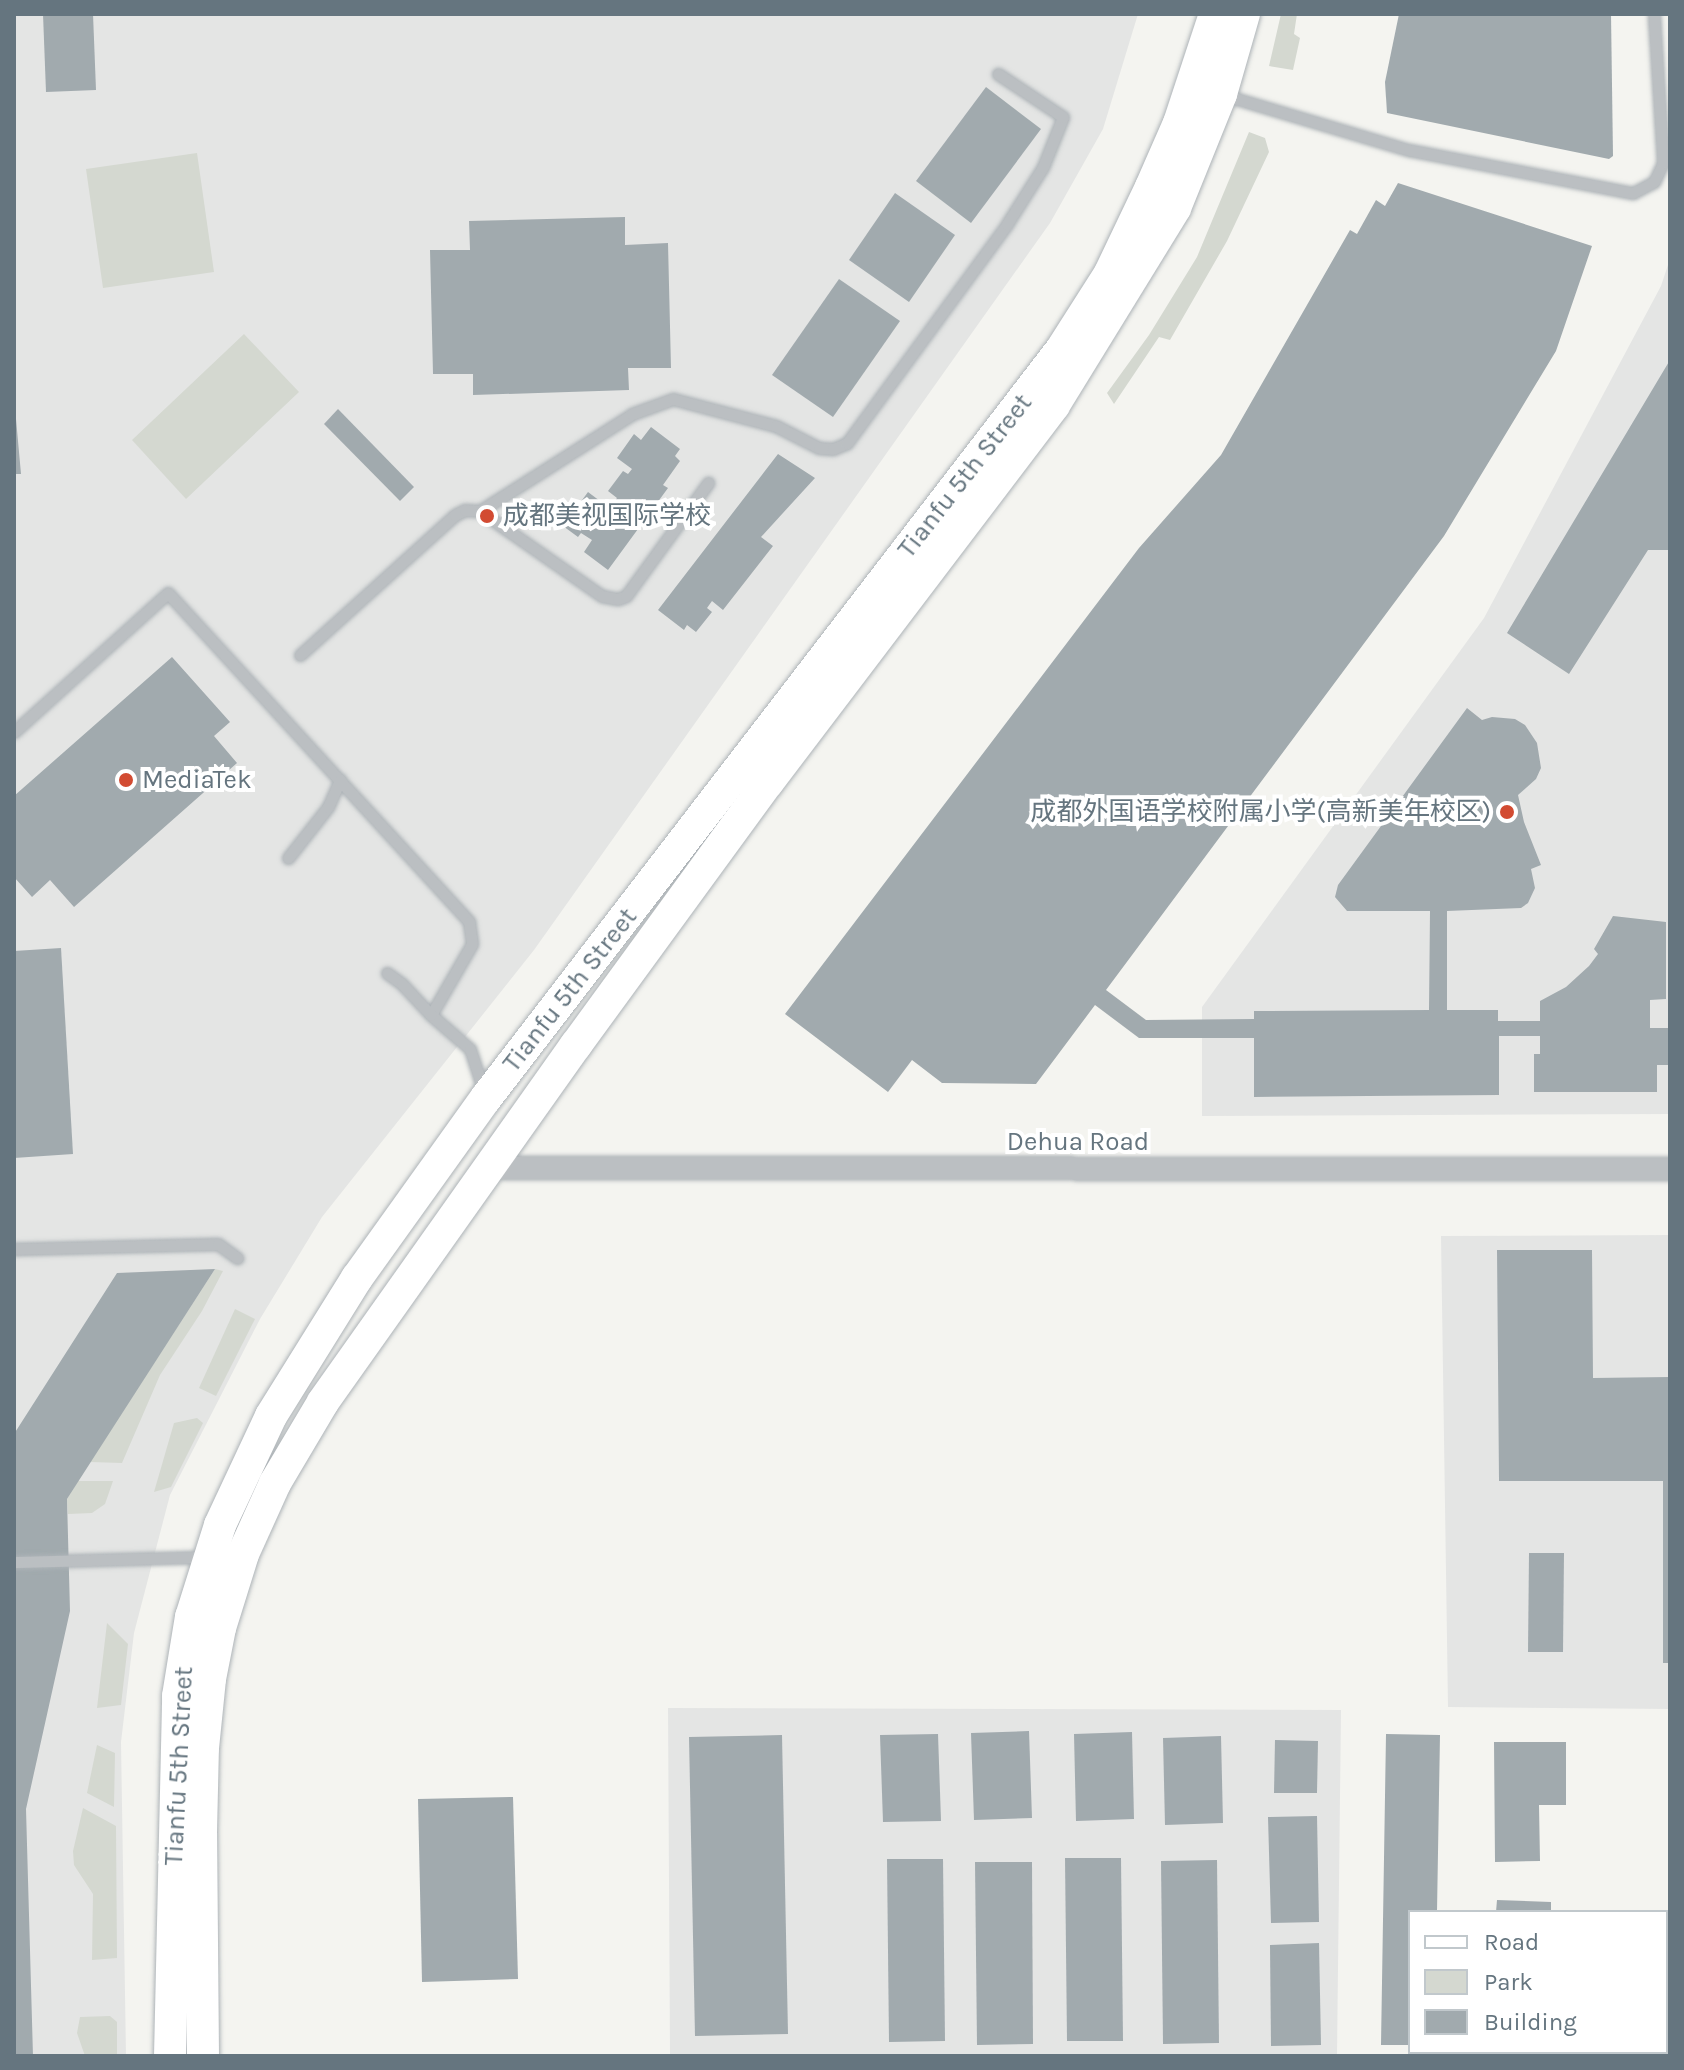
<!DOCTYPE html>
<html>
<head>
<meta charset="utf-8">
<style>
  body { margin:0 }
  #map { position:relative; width:1684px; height:2070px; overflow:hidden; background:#f4f4f0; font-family:Karla,"Noto Sans SC",sans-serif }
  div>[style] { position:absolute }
  .built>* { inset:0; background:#e4e5e4 }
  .green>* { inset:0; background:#d4d8d0 }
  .building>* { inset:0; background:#a1aaae }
  .roads { filter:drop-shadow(0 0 2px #adb3b7) drop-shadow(0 0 2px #adb3b7) }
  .lane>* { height:11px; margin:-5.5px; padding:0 5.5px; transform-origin:5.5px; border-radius:5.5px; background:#bbbfc2 }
  .street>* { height:22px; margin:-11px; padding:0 11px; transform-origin:11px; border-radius:11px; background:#bbbfc2 }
  .secondary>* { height:32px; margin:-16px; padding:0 16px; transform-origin:16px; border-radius:16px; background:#fff }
  .dots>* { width:22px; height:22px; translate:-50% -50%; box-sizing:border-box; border:4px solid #fff; border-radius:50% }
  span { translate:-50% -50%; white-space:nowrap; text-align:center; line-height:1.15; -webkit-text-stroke:8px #fff; paint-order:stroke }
  .street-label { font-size:26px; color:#65757f }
  .poi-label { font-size:26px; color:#65757f }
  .left { translate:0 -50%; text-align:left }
  .right { translate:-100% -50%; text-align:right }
  .frame { position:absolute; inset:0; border:16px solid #65757f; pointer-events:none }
  .legend { position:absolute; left:1408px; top:1910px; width:260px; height:144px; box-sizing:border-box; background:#fff; border:2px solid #c1c8cc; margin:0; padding:10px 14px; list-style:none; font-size:24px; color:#65757f }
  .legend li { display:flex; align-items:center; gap:16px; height:40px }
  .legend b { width:40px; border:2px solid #c1c8cc }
</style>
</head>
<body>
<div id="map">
  <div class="built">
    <div style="clip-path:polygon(14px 14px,1138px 14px,1103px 129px,1050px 223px,534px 950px,322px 1217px,260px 1319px,170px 1495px,134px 1633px,121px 1742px,126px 2056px,14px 2056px)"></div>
    <div style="clip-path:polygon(1670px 259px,1670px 1114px,1202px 1116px,1202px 1007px,1484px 618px,1661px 286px)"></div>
    <div style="clip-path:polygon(1670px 1235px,1670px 1709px,1448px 1707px,1441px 1236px)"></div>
    <div style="clip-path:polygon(668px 1708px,1341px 1710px,1337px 2056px,670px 2056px)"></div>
  </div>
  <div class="green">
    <div style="clip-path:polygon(1281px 14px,1297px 14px,1294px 34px,1300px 38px,1293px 70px,1269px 66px)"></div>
    <div style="clip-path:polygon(1249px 132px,1265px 138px,1269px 152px,1227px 241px,1170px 340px,1159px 337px,1114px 404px,1107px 393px,1149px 335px,1197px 257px)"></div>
    <div style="clip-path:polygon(197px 153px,214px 272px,103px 288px,86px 169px)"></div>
    <div style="clip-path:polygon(244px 334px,299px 392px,186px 499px,132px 440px)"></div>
    <div style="clip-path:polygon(215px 1269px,223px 1271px,202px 1311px,160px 1375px,122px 1463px,90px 1462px)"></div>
    <div style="clip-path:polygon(235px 1309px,255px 1319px,216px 1396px,199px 1388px)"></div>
    <div style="clip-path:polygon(197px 1418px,203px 1423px,171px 1487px,154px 1492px,174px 1423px)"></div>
    <div style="clip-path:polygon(78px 1481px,113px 1481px,105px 1504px,92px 1513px,68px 1514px,67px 1499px)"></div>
    <div style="clip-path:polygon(107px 1623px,128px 1644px,121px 1705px,97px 1708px)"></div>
    <div style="clip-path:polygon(97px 1745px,115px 1753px,114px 1807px,87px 1793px)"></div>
    <div style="clip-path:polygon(83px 1808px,116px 1826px,117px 1958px,92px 1960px,93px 1894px,74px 1865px,73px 1851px)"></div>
    <div style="clip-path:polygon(110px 2016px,117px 2022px,117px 2056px,85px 2056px,77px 2033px,80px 2017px)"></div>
  </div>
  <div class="building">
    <div style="clip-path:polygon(43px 14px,93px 14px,96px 90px,46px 92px)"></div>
    <div style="clip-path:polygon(1399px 14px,1611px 14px,1613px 156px,1609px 159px,1387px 113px,1385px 82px)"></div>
    <div style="clip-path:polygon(986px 87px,1041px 129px,971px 223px,916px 181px)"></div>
    <div style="clip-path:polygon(1398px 183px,1592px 246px,1556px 351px,1444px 536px,1106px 990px,1146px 1020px,1254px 1019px,1254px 1011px,1429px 1010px,1430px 911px,1347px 911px,1335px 897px,1338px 885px,1467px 708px,1482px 720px,1492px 717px,1515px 719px,1525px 725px,1537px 743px,1541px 768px,1536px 779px,1518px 795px,1524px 822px,1541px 865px,1531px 869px,1535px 888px,1528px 903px,1521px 908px,1447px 911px,1447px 1010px,1498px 1010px,1498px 1021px,1540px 1021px,1540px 1001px,1566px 987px,1589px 966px,1598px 954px,1594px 949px,1613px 916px,1666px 922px,1666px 999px,1650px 1000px,1650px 1028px,1670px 1028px,1670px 1065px,1657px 1065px,1657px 1092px,1534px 1092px,1534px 1054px,1540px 1054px,1540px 1036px,1499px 1036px,1499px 1095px,1254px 1097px,1254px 1038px,1139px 1038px,1095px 1005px,1036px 1084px,942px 1083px,912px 1060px,888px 1092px,785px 1014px,1139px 548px,1221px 455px,1350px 230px,1357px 234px,1376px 200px,1385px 206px)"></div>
    <div style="clip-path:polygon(895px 193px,955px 235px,909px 302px,849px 260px)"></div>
    <div style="clip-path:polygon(625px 217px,625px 245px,668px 243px,671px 368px,628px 368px,629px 390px,473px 395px,473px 374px,433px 374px,430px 250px,470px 250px,469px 221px)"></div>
    <div style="clip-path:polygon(839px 279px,900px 321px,833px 417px,772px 375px)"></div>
    <div style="clip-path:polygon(1670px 360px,1670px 550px,1648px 550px,1569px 674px,1507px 633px)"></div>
    <div style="clip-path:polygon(14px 397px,21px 474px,14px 474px)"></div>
    <div style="clip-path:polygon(338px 409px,414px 487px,400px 501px,324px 424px)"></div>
    <div style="clip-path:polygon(651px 427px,680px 449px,675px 456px,680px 461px,663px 485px,668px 488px,608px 570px,584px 552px,592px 540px,581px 533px,578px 537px,563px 526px,588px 492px,600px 501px,597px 505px,613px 517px,620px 506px,614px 502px,617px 498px,608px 491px,623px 471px,628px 474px,632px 469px,617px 458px,634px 434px,641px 440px)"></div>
    <div style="clip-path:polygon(778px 454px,815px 478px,761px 537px,773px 546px,723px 610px,712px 601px,707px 608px,712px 612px,696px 632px,687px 625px,684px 630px,658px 610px)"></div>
    <div style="clip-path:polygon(172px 657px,230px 722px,214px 736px,237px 763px,74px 907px,50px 880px,32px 897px,14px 877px,14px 796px)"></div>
    <div style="clip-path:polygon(61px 948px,73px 1154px,14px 1158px,14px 951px)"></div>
    <div style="clip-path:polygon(1497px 1250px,1592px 1250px,1593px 1378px,1670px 1377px,1670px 1663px,1663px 1663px,1663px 1481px,1499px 1481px)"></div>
    <div style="clip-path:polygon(215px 1269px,67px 1499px,70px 1611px,26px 1809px,33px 2056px,14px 2056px,14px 1434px,117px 1273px)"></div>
    <div style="clip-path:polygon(1529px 1553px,1564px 1553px,1563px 1652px,1528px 1652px)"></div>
    <div style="clip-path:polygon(1029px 1731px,1032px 1818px,974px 1820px,971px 1733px)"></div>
    <div style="clip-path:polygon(1132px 1732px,1134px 1819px,1076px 1821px,1074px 1734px)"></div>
    <div style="clip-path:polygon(938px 1734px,941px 1821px,883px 1822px,880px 1735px)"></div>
    <div style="clip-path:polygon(1386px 1734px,1440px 1735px,1437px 1912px,1410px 1912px,1410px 2045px,1381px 2045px)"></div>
    <div style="clip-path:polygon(782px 1735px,788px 2034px,695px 2036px,689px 1737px)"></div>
    <div style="clip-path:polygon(1221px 1736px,1223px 1823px,1165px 1825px,1163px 1738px)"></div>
    <div style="clip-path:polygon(1275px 1740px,1318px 1741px,1317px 1793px,1274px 1793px)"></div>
    <div style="clip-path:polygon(1494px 1742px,1566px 1742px,1566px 1805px,1539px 1805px,1540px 1861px,1495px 1862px)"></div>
    <div style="clip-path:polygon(513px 1797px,518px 1979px,422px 1982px,418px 1799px)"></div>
    <div style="clip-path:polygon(1317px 1816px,1319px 1922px,1271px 1923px,1268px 1817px)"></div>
    <div style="clip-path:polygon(1065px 1858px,1121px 1858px,1123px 2041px,1067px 2041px)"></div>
    <div style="clip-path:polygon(887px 1859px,943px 1859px,945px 2041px,889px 2042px)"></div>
    <div style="clip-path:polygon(1217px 1860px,1219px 2043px,1163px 2044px,1161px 1861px)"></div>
    <div style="clip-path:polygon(975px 1862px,1032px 1862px,1033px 2044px,977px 2045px)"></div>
    <div style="clip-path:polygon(1497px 1900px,1551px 1902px,1551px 1912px,1496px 1912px)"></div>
    <div style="clip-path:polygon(1319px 1943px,1321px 2045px,1271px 2046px,1270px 1945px)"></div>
  </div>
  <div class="roads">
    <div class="lane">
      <div style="left:1224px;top:95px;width:193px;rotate:16.6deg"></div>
      <div style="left:1409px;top:150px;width:228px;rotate:10.9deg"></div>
      <div style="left:1633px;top:193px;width:24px;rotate:-28deg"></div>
      <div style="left:1654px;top:182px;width:21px;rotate:-65deg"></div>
      <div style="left:1663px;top:163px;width:149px;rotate:-93.5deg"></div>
      <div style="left:480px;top:511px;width:149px;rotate:34.9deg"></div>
      <div style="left:602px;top:596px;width:16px;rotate:11deg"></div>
      <div style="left:618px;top:599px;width:9px;rotate:-21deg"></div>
      <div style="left:626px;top:596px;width:140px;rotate:-54deg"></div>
      <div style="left:300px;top:655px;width:209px;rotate:-42.1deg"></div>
      <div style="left:455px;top:515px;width:11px;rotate:-27deg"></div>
      <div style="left:465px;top:510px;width:15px;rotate:4deg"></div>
      <div style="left:480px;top:511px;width:180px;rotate:-32.5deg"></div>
      <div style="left:632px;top:414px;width:44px;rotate:-20.1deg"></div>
      <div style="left:673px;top:399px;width:106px;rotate:14.7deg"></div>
      <div style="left:776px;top:426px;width:48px;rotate:27.1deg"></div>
      <div style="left:819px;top:448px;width:14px;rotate:4deg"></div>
      <div style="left:833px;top:449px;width:15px;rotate:-23deg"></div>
      <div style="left:847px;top:443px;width:271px;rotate:-53.8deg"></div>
      <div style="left:1007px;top:224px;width:67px;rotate:-57.7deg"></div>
      <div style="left:1043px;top:167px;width:54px;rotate:-68.2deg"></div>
      <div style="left:1063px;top:117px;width:78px;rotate:-146.5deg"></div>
      <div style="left:14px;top:732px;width:207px;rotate:-42.1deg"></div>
      <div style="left:168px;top:593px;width:446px;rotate:47.5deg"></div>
      <div style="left:469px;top:922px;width:22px;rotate:82deg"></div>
      <div style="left:472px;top:944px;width:82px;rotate:120deg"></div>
      <div style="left:431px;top:1015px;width:52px;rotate:41.1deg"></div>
      <div style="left:470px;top:1049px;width:45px;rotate:72deg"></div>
      <div style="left:288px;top:858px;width:65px;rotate:-51.9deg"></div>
      <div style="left:328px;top:807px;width:30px;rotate:-66deg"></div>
      <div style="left:387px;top:973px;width:19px;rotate:36deg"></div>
      <div style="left:402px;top:984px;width:42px;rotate:46.9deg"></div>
      <div style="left:14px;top:1249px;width:204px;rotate:-1.4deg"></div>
      <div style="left:218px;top:1244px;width:24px;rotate:36deg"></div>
      <div style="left:14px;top:1562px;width:191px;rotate:-1.5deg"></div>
    </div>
    <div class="street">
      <div style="left:486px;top:1168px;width:1184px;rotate:0.05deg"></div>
    </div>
    <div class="secondary">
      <div style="left:170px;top:2056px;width:360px;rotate:-88.7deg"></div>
      <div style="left:178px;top:1696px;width:80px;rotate:-80.7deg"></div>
      <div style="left:191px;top:1617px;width:96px;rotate:-72.5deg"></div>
      <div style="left:220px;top:1525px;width:120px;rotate:-64.9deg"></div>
      <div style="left:271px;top:1416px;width:163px;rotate:-58.1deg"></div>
      <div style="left:357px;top:1278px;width:221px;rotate:-54.4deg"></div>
      <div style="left:486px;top:1098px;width:943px;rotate:-52.45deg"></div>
      <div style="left:1061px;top:350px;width:91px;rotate:-57.5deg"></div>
      <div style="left:1110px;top:273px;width:95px;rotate:-64.5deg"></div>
      <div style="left:1151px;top:187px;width:70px;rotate:-66.4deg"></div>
      <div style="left:1179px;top:123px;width:115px;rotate:-71.7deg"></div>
      <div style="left:203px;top:2056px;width:223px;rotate:-90.5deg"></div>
      <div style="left:201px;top:1833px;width:85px;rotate:-88.7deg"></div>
      <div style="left:203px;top:1748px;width:69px;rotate:-84.2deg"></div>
      <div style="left:210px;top:1679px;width:52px;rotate:-78.9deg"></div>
      <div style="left:220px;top:1628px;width:77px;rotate:-72.7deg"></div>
      <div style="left:243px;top:1554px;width:78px;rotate:-65.7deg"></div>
      <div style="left:275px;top:1483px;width:94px;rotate:-59.3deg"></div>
      <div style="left:323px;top:1402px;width:438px;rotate:-54.7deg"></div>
      <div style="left:576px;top:1045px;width:326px;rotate:-53.9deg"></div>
      <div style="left:768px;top:782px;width:473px;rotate:-52.8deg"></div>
      <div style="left:1054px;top:405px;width:231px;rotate:-58.4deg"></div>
      <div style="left:1175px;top:208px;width:123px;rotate:-68deg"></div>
      <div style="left:1221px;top:94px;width:83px;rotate:-74deg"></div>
    </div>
  </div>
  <div class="dots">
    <div style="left:487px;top:516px;background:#d24b32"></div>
    <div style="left:126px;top:780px;background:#d24b32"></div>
    <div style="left:1507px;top:812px;background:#d24b32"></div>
  </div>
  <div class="street-label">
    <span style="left:965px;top:476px;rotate:-52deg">Tianfu 5th Street</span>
    <span style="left:570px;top:990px;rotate:-52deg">Tianfu 5th Street</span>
    <span style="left:1078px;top:1142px">Dehua Road</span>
    <span style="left:179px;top:1766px;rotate:-87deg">Tianfu 5th Street</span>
  </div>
  <div class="poi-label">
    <span class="left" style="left:503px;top:516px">成都美视国际学校</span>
    <span class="left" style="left:142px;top:780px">MediaTek</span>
    <span class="right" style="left:1491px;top:812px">成都外国语学校附属小学(高新美年校区)</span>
  </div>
  <div class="frame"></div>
  <ul class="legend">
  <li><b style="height:10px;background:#fff"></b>Road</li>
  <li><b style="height:22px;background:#d4d8d0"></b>Park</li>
  <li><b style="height:22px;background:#a1aaae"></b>Building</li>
  </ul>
</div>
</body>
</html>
